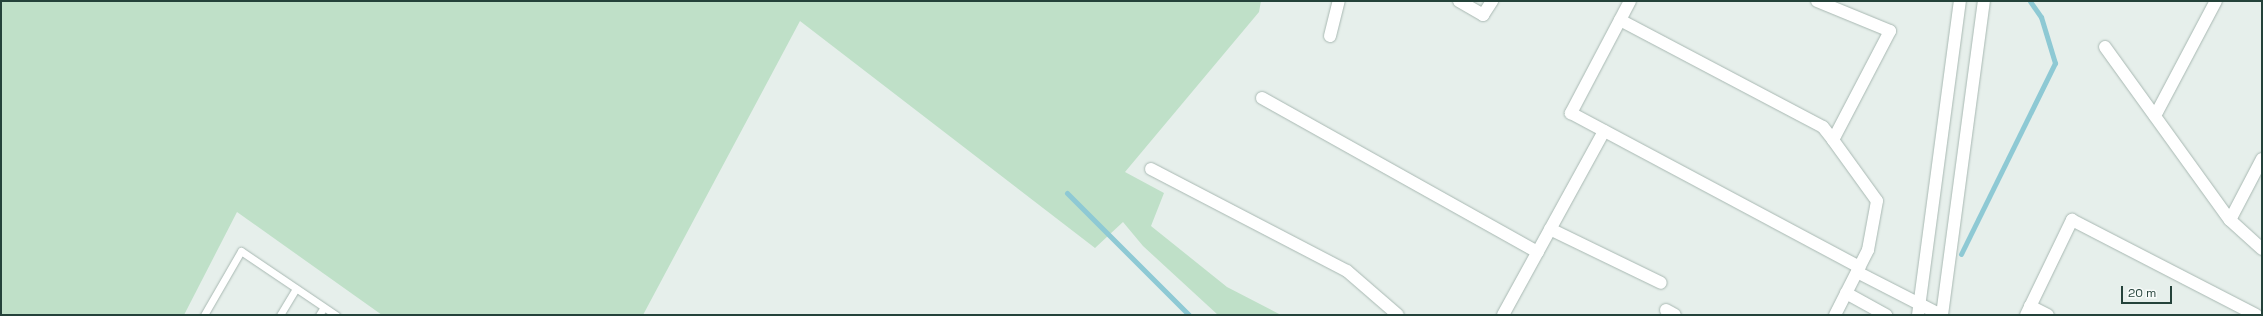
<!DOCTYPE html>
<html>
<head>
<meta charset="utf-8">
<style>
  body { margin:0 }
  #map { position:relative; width:2263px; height:316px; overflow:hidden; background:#e6efeb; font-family:"Space Grotesk",sans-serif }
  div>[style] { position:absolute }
  .green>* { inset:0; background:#bfe0c8 }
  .stream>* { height:5px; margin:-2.5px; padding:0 2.5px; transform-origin:2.5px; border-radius:2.5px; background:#8ec9d4 }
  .roads { filter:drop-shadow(0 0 1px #a8b8b2) drop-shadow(0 0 1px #a8b8b2) }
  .service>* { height:7px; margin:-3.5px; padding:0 3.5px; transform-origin:3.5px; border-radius:3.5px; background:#fff }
  .minor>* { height:12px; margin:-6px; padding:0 6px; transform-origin:6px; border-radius:6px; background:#fff }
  span { translate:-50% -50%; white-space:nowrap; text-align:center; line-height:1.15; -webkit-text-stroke:3px #f7fbf9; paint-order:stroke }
  .frame { position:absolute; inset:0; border:2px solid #24423a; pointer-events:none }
  .scale { position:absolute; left:2121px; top:286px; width:51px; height:18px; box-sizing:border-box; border:2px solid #24423a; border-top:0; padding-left:5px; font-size:12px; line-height:14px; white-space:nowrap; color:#24423a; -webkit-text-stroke:3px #f7fbf9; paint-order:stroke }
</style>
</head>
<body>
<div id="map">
  <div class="green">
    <div style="clip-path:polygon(1px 1px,1261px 1px,1259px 12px,1125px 172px,1164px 193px,1151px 226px,1227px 287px,1281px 315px,1218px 315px,1143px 246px,1123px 222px,1095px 248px,800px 21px,643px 315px,382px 315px,237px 212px,184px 315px,1px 315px)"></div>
  </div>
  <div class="stream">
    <div style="left:1067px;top:193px;width:173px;rotate:45deg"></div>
    <div style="left:1961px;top:254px;width:213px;rotate:-63.8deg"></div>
    <div style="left:2055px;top:63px;width:48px;rotate:-106.9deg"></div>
    <div style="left:2041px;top:17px;width:19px;rotate:-125deg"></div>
  </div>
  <div class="roads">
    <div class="service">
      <div style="left:204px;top:315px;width:74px;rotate:-60deg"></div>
      <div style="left:241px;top:251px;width:115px;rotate:34deg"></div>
      <div style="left:280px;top:315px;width:31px;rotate:-59deg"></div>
      <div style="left:319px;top:315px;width:9px;rotate:-58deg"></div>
    </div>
    <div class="minor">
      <div style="left:1459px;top:1px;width:28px;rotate:30deg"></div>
      <div style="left:1483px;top:15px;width:17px;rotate:-57deg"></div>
      <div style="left:1630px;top:1px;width:127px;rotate:117.8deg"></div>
      <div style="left:1571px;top:113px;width:327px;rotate:28.1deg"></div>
      <div style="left:1817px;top:1px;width:79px;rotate:22.3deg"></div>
      <div style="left:1890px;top:31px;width:123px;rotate:117.6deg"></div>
      <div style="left:1620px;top:20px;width:229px;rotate:27.8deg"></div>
      <div style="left:1823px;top:127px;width:16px;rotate:52deg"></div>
      <div style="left:1833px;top:140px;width:75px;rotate:54.2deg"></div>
      <div style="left:1877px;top:201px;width:50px;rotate:100.4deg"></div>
      <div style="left:1868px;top:250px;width:73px;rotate:116.9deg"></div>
      <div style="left:1330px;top:36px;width:36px;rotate:-76deg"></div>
      <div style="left:2105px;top:47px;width:213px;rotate:54.2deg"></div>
      <div style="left:2230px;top:220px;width:43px;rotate:42.2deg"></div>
      <div style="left:1262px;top:98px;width:316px;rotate:29.2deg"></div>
      <div style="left:2155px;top:116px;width:130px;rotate:-62.1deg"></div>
      <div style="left:1151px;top:169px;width:221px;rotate:27.5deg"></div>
      <div style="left:1347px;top:271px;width:67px;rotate:40.8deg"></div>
      <div style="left:2230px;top:220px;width:69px;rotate:-62.3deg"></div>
      <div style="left:1550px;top:229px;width:123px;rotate:25.9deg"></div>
      <div style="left:1857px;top:272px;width:94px;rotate:27.1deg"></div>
      <div style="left:1846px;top:293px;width:46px;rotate:28.8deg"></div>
      <div style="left:2030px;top:306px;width:20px;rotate:27deg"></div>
      <div style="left:1666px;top:310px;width:10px;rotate:29deg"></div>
      <div style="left:1503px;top:315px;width:210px;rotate:-61.2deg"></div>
      <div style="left:1918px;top:315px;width:317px;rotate:-82.4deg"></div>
      <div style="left:1942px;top:315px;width:317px;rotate:-82.4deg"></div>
      <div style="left:2026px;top:315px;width:106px;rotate:-64.2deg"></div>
      <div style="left:2072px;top:220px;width:207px;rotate:27.3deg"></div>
    </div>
  </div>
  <div class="frame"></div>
  <div class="scale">20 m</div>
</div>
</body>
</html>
